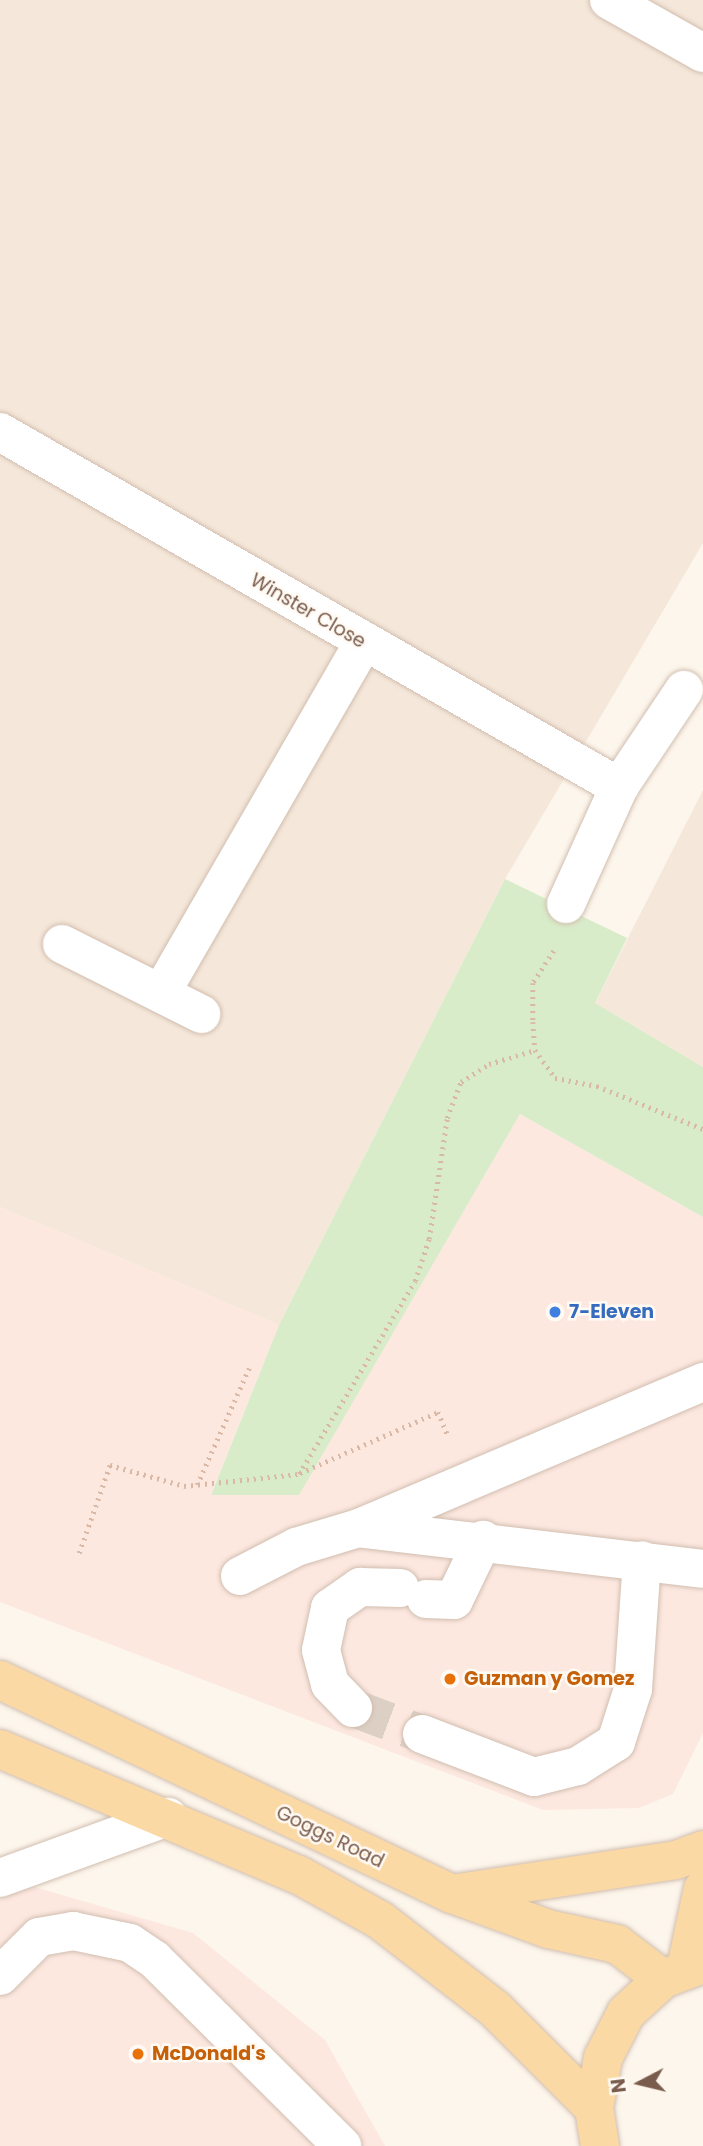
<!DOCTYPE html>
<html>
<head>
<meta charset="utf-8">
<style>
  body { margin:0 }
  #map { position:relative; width:703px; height:2146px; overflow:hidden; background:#fdf6ec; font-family:Poppins,sans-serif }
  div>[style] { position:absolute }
  .residential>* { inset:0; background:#f5e8da }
  .commercial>* { inset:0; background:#fde8e0 }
  .green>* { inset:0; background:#d8ecc9 }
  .minor-tunnel>* { height:38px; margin-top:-19px; transform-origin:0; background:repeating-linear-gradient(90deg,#dcd0c4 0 38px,transparent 0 57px) }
  .path>* { height:4.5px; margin-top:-2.25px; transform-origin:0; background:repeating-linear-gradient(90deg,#d9b8a5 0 2px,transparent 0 7px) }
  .roads { filter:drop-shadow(0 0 2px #d1beb0) drop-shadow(0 0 2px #d1beb0) }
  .minor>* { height:38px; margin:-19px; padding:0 19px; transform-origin:19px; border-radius:19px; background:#fff }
  .major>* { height:38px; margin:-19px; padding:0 19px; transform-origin:19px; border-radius:19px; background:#fbd9a5 }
  .dots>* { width:19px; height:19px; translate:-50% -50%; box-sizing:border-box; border:4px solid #fffaf3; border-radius:50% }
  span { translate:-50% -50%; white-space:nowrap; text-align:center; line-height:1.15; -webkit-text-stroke:5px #fffaf3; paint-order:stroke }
  .street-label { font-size:19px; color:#7a5c4d }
  .shop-label { font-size:19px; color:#366cbe; font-weight:700 }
  .left { translate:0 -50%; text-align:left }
  .food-label { font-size:19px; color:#c56008; font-weight:700 }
  .north { position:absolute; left:605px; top:2048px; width:70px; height:70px; -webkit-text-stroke:5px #fffaf3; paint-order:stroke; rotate:263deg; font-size:19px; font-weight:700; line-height:28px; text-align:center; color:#7a5c4d }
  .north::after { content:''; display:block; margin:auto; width:24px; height:32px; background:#7a5c4d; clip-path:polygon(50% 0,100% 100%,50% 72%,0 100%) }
</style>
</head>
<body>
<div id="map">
  <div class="residential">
    <div style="clip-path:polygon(0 0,703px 0,703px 543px,505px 879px,279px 1325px,0 1207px)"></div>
    <div style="clip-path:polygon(703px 790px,703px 1067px,595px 1003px)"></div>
  </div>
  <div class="commercial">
    <div style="clip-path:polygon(520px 1114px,703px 1217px,703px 1733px,673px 1794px,639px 1808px,543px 1810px,0 1602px,0 1207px,279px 1325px,211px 1494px,299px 1494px)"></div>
    <div style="clip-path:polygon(0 1877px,193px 1933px,325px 2040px,385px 2146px,0 2146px)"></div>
  </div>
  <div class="green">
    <div style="clip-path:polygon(505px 879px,627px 938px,595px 1003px,703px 1067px,703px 1217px,520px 1114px,299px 1495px,211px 1495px,279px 1325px)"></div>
  </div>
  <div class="minor-tunnel">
    <div style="left:353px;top:1708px;width:74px;rotate:20.6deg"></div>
  </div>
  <div class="path">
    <div style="left:554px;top:951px;width:38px;rotate:123deg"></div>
    <div style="left:533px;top:983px;width:39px;rotate:90deg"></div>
    <div style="left:533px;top:1022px;width:28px;rotate:86deg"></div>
    <div style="left:535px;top:1050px;width:34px;rotate:54deg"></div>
    <div style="left:555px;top:1078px;width:43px;rotate:10.8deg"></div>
    <div style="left:597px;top:1086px;width:114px;rotate:22.1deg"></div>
    <div style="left:300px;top:1473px;width:151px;rotate:-23.8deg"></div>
    <div style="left:438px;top:1412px;width:26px;rotate:67deg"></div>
    <div style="left:197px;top:1485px;width:130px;rotate:-66deg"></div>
    <div style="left:79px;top:1553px;width:93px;rotate:-70.6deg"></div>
    <div style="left:110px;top:1465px;width:77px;rotate:15.8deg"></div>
    <div style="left:184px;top:1486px;width:116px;rotate:-6deg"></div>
    <div style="left:299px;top:1474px;width:225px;rotate:-59deg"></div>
    <div style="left:415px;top:1281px;width:44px;rotate:-71.6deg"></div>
    <div style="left:429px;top:1239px;width:122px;rotate:-81.5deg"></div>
    <div style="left:447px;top:1118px;width:39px;rotate:-69deg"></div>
    <div style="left:461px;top:1082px;width:33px;rotate:-33deg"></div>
    <div style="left:489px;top:1064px;width:48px;rotate:-16.9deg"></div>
  </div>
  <div class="roads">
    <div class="minor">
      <div style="left:609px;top:0;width:108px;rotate:29.4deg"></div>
      <div style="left:0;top:432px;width:714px;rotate:29.83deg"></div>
      <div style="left:566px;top:904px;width:128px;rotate:-65.6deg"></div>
      <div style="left:619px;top:787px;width:117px;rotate:-56.2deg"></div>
      <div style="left:62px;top:944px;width:156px;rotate:26.7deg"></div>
      <div style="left:161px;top:993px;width:404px;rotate:-60deg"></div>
      <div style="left:364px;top:1529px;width:341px;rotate:6.7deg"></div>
      <div style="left:240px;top:1576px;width:63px;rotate:-27.4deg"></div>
      <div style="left:296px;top:1547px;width:66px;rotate:-16.8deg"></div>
      <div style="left:359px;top:1528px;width:374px;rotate:-23deg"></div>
      <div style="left:426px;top:1599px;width:28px;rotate:2deg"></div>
      <div style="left:454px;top:1600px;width:67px;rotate:-64.2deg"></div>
      <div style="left:353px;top:1708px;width:33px;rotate:-134deg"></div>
      <div style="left:330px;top:1684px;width:35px;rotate:-105deg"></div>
      <div style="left:321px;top:1650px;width:43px;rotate:-77.9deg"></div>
      <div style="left:330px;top:1608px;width:37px;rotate:-35deg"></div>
      <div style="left:360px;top:1587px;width:40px;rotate:1.4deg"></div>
      <div style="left:422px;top:1734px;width:120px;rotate:21deg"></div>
      <div style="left:534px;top:1777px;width:45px;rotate:-14deg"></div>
      <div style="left:578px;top:1766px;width:45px;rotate:-32.3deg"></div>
      <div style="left:616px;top:1742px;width:56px;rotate:-72.2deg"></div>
      <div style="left:633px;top:1689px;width:129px;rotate:-86deg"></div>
      <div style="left:0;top:1878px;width:179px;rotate:-20deg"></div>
      <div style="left:0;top:1976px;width:55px;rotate:-45deg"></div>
      <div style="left:39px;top:1937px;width:35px;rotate:-10deg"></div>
      <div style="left:73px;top:1931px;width:58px;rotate:11.9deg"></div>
      <div style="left:130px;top:1943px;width:30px;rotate:34deg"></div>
      <div style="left:155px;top:1960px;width:264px;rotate:44.8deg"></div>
    </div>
    <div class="major">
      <div style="left:0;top:1680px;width:500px;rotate:25.34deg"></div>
      <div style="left:452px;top:1894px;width:102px;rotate:20deg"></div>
      <div style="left:548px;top:1929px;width:71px;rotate:12.3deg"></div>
      <div style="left:617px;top:1944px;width:58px;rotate:37.3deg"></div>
      <div style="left:0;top:1749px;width:324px;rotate:22.9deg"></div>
      <div style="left:299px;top:1875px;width:93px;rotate:29.1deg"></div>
      <div style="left:380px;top:1920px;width:145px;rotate:37.7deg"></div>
      <div style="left:495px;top:2009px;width:140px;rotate:45deg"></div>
      <div style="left:452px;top:1894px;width:227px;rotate:-8.6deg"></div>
      <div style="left:676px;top:1860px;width:29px;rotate:-20deg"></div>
      <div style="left:686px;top:1968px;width:81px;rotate:-77.9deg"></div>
      <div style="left:600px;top:2146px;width:38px;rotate:-99deg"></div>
      <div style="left:594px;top:2108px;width:51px;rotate:-79.8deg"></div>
      <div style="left:603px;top:2058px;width:51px;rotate:-62.9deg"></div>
      <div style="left:626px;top:2013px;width:50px;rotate:-42.6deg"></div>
      <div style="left:663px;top:1979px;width:43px;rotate:-20.6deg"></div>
    </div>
  </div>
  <div class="dots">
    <div style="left:555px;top:1312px;background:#3f7fe0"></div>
    <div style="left:450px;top:1679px;background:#e8710a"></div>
    <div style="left:138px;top:2054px;background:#e8710a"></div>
  </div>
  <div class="street-label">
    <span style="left:308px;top:611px;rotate:30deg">Winster Close</span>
    <span style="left:330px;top:1837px;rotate:26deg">Goggs Road</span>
  </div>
  <div class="shop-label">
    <span class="left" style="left:569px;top:1312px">7-Eleven</span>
  </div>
  <div class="food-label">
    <span class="left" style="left:464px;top:1679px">Guzman y Gomez</span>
    <span class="left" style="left:152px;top:2054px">McDonald's</span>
  </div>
  <div class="north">N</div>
</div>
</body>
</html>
